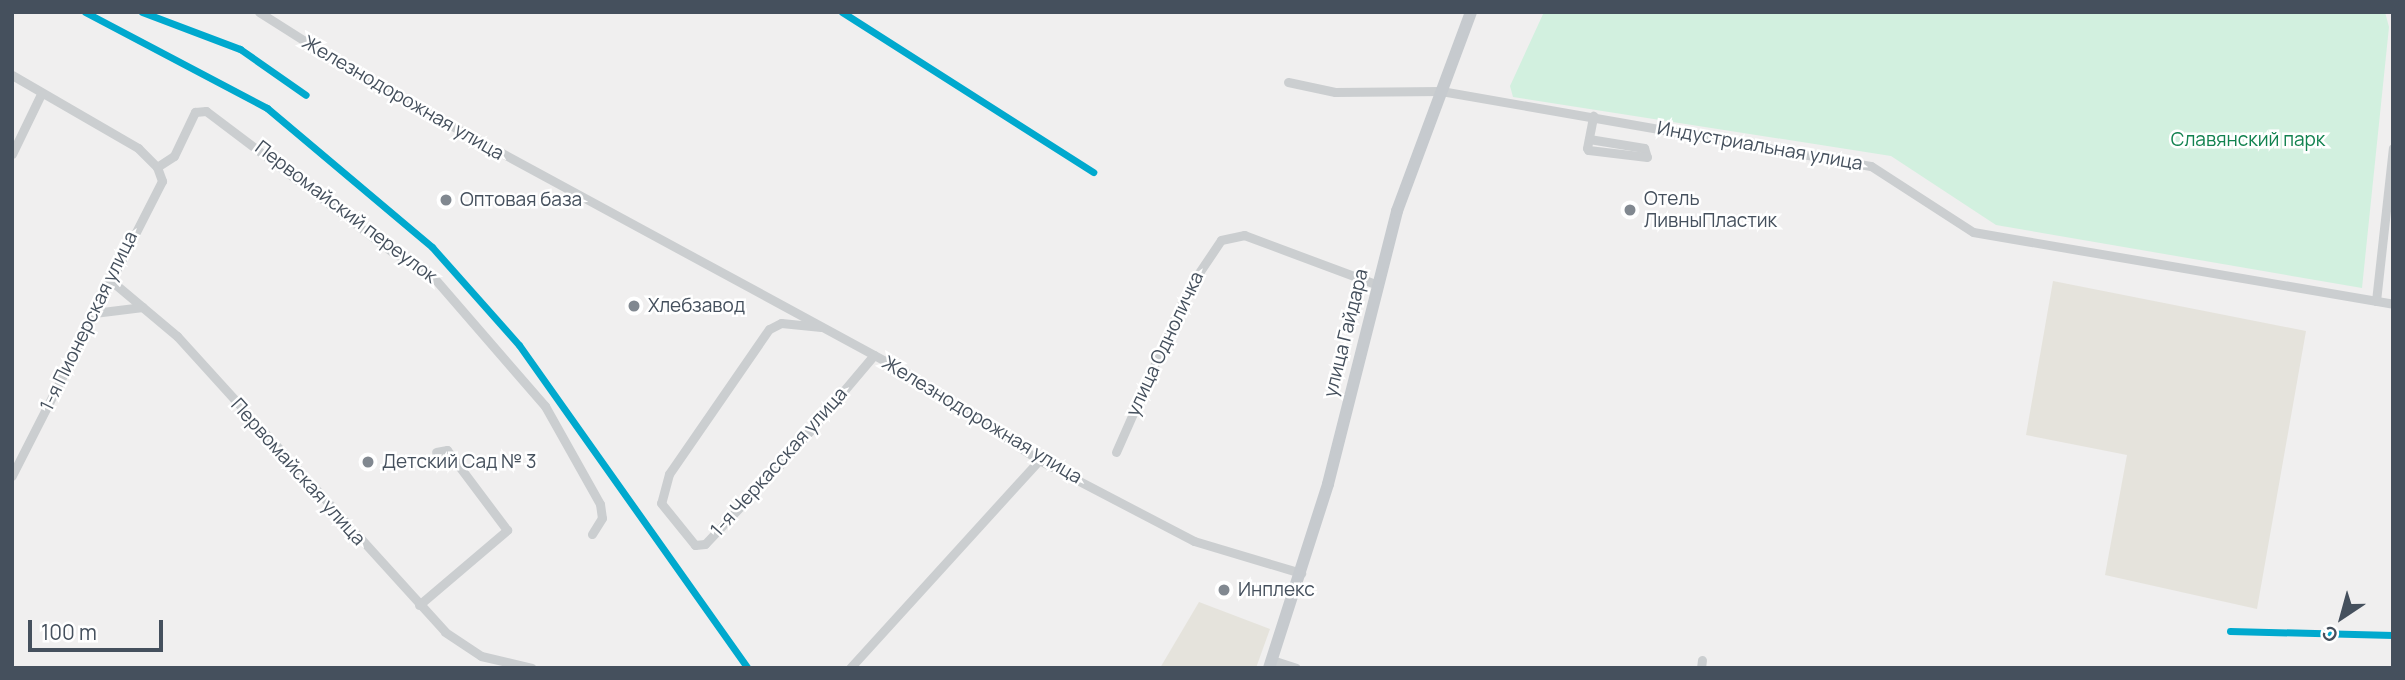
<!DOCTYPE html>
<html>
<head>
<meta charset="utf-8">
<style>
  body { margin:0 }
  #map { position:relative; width:2405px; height:680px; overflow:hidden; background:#f0efef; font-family:Manrope,sans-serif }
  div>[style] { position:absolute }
  .commercial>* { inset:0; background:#e5e3dc }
  .green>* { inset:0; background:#d2f0df }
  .minor>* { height:9px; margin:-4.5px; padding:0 4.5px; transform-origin:4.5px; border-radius:4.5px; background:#cbced0 }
  .major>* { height:12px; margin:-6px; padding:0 6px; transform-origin:6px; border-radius:6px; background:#c6cace }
  .rail>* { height:2.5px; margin:-1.25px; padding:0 1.25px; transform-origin:1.25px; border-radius:1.25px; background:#c5c7c9 }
  .rail-1>* { height:7px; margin:-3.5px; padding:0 3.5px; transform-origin:3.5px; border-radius:3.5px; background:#00a9ce }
  .dots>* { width:19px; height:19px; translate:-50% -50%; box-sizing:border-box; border:4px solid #fff; border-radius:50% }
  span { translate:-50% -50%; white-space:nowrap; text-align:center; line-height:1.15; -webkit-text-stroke:5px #fff; paint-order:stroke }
  .street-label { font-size:19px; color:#45505d }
  .park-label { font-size:19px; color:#12824f }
  .poi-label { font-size:19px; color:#45505d }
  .left { translate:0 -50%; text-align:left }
  .frame { position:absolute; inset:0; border:14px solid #45505d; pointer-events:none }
  .north { position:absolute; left:2307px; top:582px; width:70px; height:70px; -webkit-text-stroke:5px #fff; paint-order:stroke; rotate:216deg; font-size:19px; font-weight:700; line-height:28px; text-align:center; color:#45505d }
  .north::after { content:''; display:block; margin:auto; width:24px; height:32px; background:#45505d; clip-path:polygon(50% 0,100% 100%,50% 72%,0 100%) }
  .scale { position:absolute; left:28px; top:620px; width:135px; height:32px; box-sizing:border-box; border:4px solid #45505d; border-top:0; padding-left:9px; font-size:21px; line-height:24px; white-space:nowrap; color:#45505d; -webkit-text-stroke:5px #fff; paint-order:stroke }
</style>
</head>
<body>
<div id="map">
  <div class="commercial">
    <div style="clip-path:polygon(2053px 281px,2306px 331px,2257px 609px,2105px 575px,2127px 455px,2026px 435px)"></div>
    <div style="clip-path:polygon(1199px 602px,1270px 629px,1256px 668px,1160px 668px)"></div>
  </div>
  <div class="green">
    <div style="clip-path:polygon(1544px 12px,2385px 12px,2389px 27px,2362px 288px,1996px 225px,1891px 156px,1513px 97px,1510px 86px)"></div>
  </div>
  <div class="minor">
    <div style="left:259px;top:12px;width:120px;rotate:32.4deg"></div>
    <div style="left:360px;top:76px;width:625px;rotate:28.49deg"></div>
    <div style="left:909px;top:374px;width:156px;rotate:33.5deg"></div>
    <div style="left:1039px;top:460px;width:175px;rotate:27.6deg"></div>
    <div style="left:1194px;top:541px;width:112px;rotate:16.7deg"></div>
    <div style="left:12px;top:75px;width:146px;rotate:30.1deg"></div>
    <div style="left:138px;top:148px;width:27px;rotate:45deg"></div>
    <div style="left:157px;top:167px;width:15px;rotate:70deg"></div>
    <div style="left:162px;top:181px;width:331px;rotate:117deg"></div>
    <div style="left:1288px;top:82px;width:48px;rotate:12deg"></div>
    <div style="left:1335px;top:92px;width:106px;rotate:-0.5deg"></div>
    <div style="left:1441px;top:91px;width:436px;rotate:9.9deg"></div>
    <div style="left:1871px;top:166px;width:121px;rotate:32.9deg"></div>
    <div style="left:1973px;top:232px;width:426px;rotate:9.7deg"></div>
    <div style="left:1589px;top:139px;width:56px;rotate:9.3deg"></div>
    <div style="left:1644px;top:148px;width:9px;rotate:72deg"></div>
    <div style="left:1647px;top:157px;width:59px;rotate:-173.2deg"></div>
    <div style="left:1588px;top:150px;width:2px;rotate:-117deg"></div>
    <div style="left:1587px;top:148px;width:33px;rotate:-79deg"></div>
    <div style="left:12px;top:154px;width:67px;rotate:-64.2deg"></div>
    <div style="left:157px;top:167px;width:20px;rotate:-33deg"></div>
    <div style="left:174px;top:156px;width:49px;rotate:-64.5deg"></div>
    <div style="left:195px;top:112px;width:11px;rotate:-5deg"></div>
    <div style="left:206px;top:111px;width:236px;rotate:37.1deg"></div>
    <div style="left:394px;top:253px;width:38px;rotate:28deg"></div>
    <div style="left:428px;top:271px;width:179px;rotate:49.1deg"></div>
    <div style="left:545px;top:406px;width:112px;rotate:60.7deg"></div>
    <div style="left:600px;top:504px;width:14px;rotate:82deg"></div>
    <div style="left:602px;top:518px;width:19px;rotate:122deg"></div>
    <div style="left:109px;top:279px;width:89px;rotate:40deg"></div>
    <div style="left:177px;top:336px;width:399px;rotate:47.8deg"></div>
    <div style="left:445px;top:632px;width:43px;rotate:33.7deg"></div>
    <div style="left:481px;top:656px;width:52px;rotate:13.2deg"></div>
    <div style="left:2376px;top:301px;width:154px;rotate:-83.7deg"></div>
    <div style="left:94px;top:313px;width:49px;rotate:-7deg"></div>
    <div style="left:821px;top:327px;width:40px;rotate:-174.3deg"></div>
    <div style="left:781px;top:323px;width:13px;rotate:153deg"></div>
    <div style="left:769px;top:329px;width:176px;rotate:124.6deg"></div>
    <div style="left:669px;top:474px;width:30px;rotate:105deg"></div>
    <div style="left:661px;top:503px;width:54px;rotate:51deg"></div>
    <div style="left:695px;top:545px;width:10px;rotate:-6deg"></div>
    <div style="left:705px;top:544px;width:127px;rotate:-46.6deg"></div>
    <div style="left:792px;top:452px;width:127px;rotate:-49.8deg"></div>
    <div style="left:1116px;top:452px;width:178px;rotate:-66.2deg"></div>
    <div style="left:1188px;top:289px;width:59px;rotate:-56deg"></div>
    <div style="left:1221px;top:240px;width:24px;rotate:-12deg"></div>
    <div style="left:1244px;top:235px;width:143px;rotate:20.5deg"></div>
    <div style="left:419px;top:605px;width:116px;rotate:-40.4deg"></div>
    <div style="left:507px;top:530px;width:100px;rotate:-126.9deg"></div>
    <div style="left:447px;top:450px;width:11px;rotate:170deg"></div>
    <div style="left:1272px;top:660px;width:25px;rotate:18deg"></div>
    <div style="left:850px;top:668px;width:281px;rotate:-47.7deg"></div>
    <div style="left:1701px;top:668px;width:8px;rotate:-83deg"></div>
  </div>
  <div class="major">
    <div style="left:1269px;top:668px;width:193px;rotate:-72.2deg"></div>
    <div style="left:1328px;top:484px;width:282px;rotate:-75.8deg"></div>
    <div style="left:1397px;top:211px;width:212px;rotate:-69.6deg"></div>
  </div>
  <div class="rail">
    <div style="left:142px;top:12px;width:105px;rotate:20.7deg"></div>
    <div style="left:240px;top:49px;width:80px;rotate:34.9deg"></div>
    <div style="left:842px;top:12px;width:298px;rotate:32.5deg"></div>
    <div style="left:2230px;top:631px;width:163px;rotate:1.4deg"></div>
  </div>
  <div class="rail-1">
    <div style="left:85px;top:12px;width:206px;rotate:27.8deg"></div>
    <div style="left:267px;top:108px;width:216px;rotate:40.1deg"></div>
    <div style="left:432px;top:247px;width:131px;rotate:48.4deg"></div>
    <div style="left:519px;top:345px;width:396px;rotate:54.7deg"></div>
    <div style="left:142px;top:12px;width:105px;rotate:20.7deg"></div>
    <div style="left:240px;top:49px;width:80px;rotate:34.9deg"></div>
    <div style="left:842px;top:12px;width:298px;rotate:32.5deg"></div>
    <div style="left:2230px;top:631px;width:163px;rotate:1.4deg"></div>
  </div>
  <div class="dots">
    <div style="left:446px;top:200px;background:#818890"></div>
    <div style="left:1630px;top:210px;background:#818890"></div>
    <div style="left:634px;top:306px;background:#818890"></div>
    <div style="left:368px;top:462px;background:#818890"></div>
    <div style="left:1224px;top:590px;background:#818890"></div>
  </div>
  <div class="street-label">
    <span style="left:403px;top:98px;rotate:30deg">Железнодорожная улица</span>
    <span style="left:1760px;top:146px;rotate:10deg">Индустриальная улица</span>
    <span style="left:346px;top:212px;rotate:37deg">Первомайский переулок</span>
    <span style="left:89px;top:321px;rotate:-64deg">1-я Пионерская улица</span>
    <span style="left:1346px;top:333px;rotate:-76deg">улица Гайдара</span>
    <span style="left:1165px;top:344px;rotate:-65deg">улица Одноличка</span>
    <span style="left:982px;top:420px;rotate:31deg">Железнодорожная улица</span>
    <span style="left:779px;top:462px;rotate:-48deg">1-я Черкасская улица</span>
    <span style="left:298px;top:472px;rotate:48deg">Первомайская улица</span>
  </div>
  <div class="park-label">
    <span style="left:2248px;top:140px">Славянский парк</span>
  </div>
  <div class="poi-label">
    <span class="left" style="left:1644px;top:210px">Отель<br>ЛивныПластик</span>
    <span class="left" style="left:460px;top:200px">Оптовая база</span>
    <span class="left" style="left:648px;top:306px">Хлебзавод</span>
    <span class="left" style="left:382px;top:462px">Детский Сад № 3</span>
    <span class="left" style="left:1238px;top:590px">Инплекс</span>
  </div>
  <div class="frame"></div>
  <div class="north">С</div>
  <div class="scale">100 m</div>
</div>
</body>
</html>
